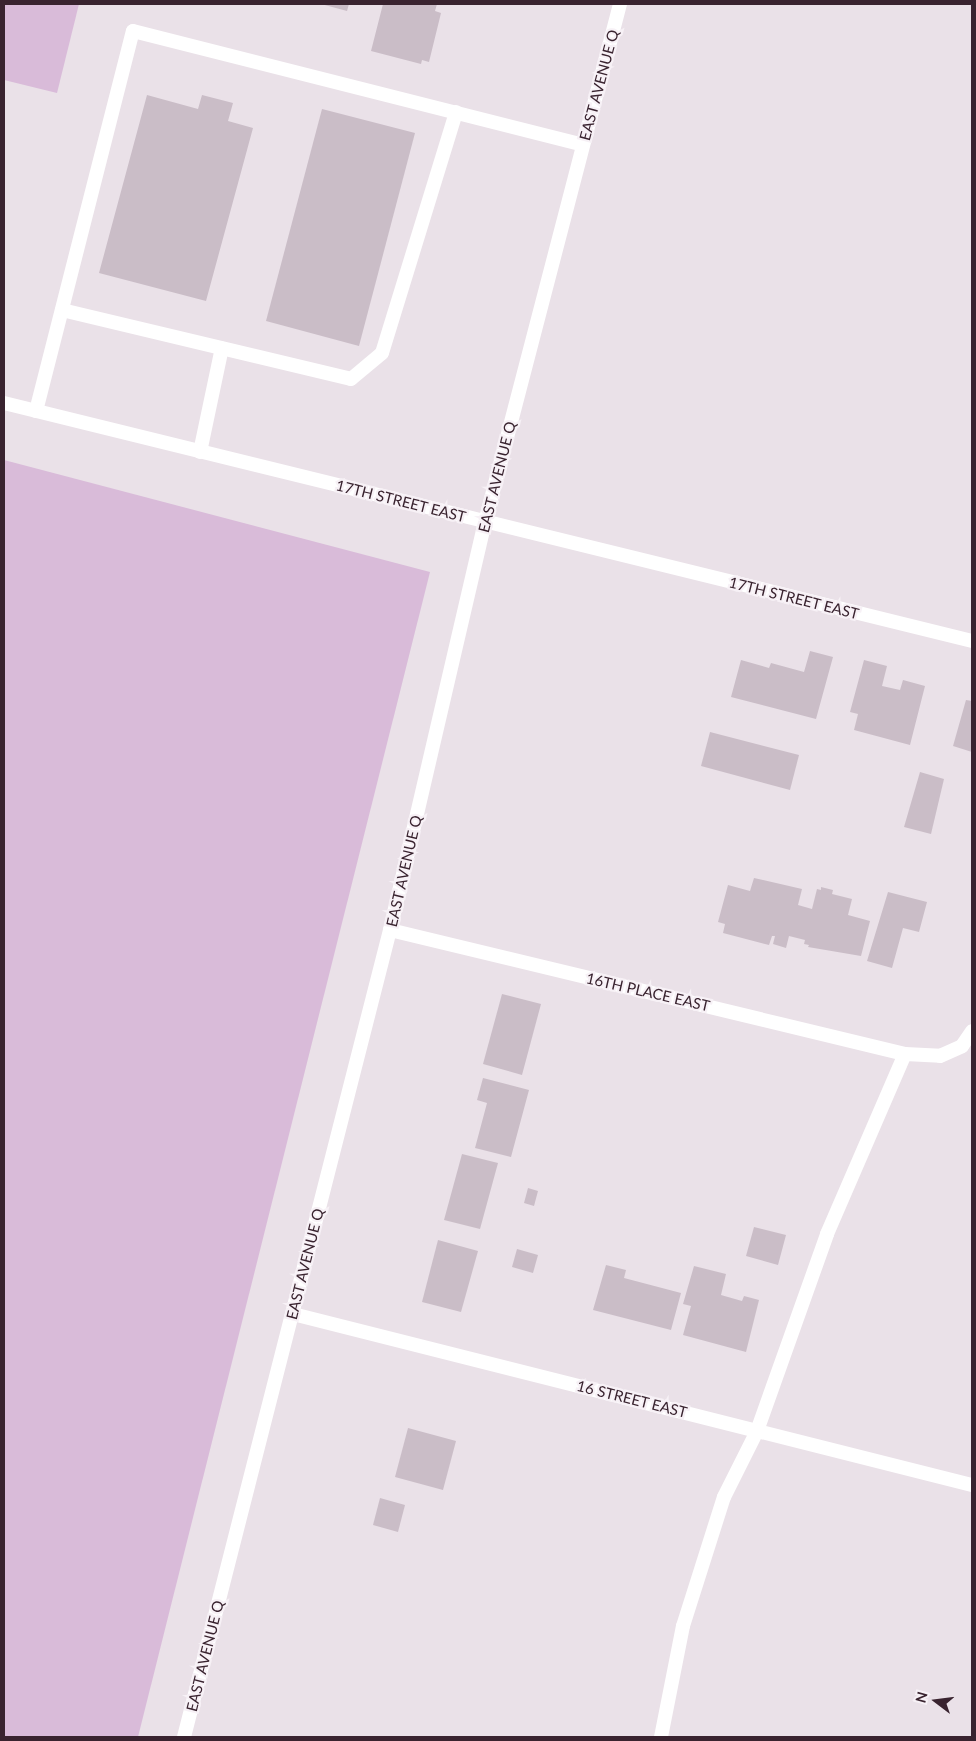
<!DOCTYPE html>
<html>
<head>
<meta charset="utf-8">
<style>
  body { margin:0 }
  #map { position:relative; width:976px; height:1741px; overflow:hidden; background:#eae1e8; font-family:Lato,sans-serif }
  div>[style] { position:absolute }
  .green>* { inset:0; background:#d9bbd9 }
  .building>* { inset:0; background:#cabdc7 }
  .service>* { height:14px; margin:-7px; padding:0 7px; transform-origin:7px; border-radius:7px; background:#fff }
  .minor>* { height:14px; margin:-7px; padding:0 7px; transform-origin:7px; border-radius:7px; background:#fff }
  .secondary>* { height:14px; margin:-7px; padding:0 7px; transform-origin:7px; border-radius:7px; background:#fff }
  span { translate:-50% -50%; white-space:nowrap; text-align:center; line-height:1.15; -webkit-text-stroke:4.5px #f7f1f6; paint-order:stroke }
  .street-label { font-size:15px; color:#39232f }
  .frame { position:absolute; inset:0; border:5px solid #39232f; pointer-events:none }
  .north { position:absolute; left:911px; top:1676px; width:50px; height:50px; -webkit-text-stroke:4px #f7f1f6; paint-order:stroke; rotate:285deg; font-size:14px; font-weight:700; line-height:20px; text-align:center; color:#39232f }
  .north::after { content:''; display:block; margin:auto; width:18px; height:22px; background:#39232f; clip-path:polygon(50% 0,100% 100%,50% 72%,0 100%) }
</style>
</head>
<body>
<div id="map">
  <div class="green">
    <div style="clip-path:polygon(4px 4px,79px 4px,57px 93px,4px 80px)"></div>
    <div style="clip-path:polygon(4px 460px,430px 572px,138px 1737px,4px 1737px)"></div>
  </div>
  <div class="building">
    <div style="clip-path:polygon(321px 4px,349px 4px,347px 11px)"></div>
    <div style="clip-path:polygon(383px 4px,437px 4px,435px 11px,441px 13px,429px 62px,422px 60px,421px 64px,371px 51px)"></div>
    <div style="clip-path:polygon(147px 95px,198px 109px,202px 95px,233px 103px,228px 121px,253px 128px,206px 301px,99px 273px)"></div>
    <div style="clip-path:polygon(322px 109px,415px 133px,359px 346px,266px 321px)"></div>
    <div style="clip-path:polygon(810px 651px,833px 657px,816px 719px,731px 697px,741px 660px,769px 668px,771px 663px,804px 672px)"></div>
    <div style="clip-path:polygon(864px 660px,887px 666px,882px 686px,900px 690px,903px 680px,925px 686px,910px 745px,854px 730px,858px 714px,850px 712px)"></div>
    <div style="clip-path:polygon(966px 700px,972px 701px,972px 752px,953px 746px)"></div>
    <div style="clip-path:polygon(710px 732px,799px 755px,790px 790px,701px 766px)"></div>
    <div style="clip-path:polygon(920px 772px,944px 779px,931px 834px,904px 827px)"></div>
    <div style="clip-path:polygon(754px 878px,802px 889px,798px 905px,812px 909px,817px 889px,821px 890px,821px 887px,833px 890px,832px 894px,852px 899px,848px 915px,870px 921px,861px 956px,808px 947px,809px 945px,804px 944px,805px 940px,789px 936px,786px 948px,773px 944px,775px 936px,772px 936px,769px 945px,723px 933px,725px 924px,718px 922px,728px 885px,750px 891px)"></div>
    <div style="clip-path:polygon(888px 892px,927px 902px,919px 932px,903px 928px,892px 968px,867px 961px)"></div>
    <div style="clip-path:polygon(502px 994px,541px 1004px,522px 1075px,483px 1064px)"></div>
    <div style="clip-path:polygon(483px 1078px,529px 1090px,511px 1157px,475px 1148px,487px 1103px,477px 1100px)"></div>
    <div style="clip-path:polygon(462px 1154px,498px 1163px,480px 1229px,444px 1220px)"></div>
    <div style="clip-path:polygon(528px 1188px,538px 1191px,534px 1206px,524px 1203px)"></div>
    <div style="clip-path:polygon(754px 1227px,786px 1235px,778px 1265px,746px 1256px)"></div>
    <div style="clip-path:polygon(438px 1240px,478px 1251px,461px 1312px,422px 1302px)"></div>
    <div style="clip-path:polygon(517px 1249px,538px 1255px,533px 1273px,512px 1267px)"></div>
    <div style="clip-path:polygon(606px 1265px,626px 1270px,624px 1278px,681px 1293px,671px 1330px,593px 1310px)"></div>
    <div style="clip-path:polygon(694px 1266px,726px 1274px,721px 1295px,742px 1301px,744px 1296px,759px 1300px,746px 1352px,683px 1335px,691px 1306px,683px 1304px)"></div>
    <div style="clip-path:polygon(408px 1428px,456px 1441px,443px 1490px,395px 1477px)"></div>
    <div style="clip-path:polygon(380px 1498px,405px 1505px,398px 1532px,373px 1525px)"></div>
  </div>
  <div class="service">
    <div style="left:62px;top:310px;width:297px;rotate:13.4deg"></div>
    <div style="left:351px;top:379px;width:40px;rotate:-40deg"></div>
    <div style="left:382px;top:353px;width:252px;rotate:-72.9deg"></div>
    <div style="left:36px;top:411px;width:392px;rotate:-75.7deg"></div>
    <div style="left:133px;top:31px;width:464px;rotate:14.2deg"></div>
    <div style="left:200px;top:452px;width:106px;rotate:-78.1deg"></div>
    <div style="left:661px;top:1737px;width:113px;rotate:-78.8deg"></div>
    <div style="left:683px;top:1626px;width:135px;rotate:-72.4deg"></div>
    <div style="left:724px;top:1497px;width:74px;rotate:-63.4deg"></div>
    <div style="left:757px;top:1431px;width:209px;rotate:-70.4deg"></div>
    <div style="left:827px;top:1234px;width:196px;rotate:-66.6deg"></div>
    <div style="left:905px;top:1054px;width:35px;rotate:3deg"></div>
    <div style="left:940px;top:1056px;width:24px;rotate:-24deg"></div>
    <div style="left:962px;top:1046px;width:18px;rotate:-56deg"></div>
  </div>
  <div class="minor">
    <div style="left:4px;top:403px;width:997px;rotate:13.81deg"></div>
    <div style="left:390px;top:930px;width:530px;rotate:13.54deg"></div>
    <div style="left:293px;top:1314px;width:700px;rotate:14.14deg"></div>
  </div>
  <div class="secondary">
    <div style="left:184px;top:1737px;width:833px;rotate:-75.68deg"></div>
    <div style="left:390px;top:930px;width:419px;rotate:-76.9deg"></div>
    <div style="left:485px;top:522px;width:535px;rotate:-75.39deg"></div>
  </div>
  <div class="street-label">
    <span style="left:599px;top:85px;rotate:-75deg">EAST AVENUE Q</span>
    <span style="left:497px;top:477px;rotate:-76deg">EAST AVENUE Q</span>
    <span style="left:401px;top:501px;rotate:14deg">17TH STREET EAST</span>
    <span style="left:794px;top:598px;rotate:14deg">17TH STREET EAST</span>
    <span style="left:404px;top:871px;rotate:-77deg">EAST AVENUE Q</span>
    <span style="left:648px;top:992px;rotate:13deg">16TH PLACE EAST</span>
    <span style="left:305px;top:1264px;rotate:-76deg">EAST AVENUE Q</span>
    <span style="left:632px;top:1399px;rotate:14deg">16 STREET EAST</span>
    <span style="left:205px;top:1656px;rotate:-76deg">EAST AVENUE Q</span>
  </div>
  <div class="frame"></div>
  <div class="north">N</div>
</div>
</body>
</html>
